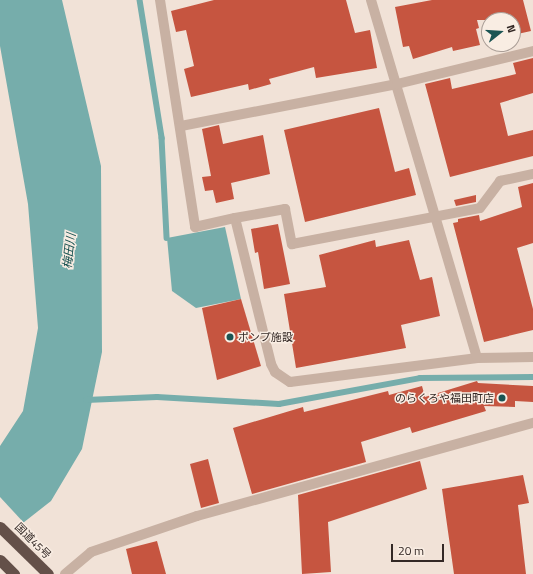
<!DOCTYPE html>
<html>
<head>
<meta charset="utf-8">
<style>
  body { margin:0 }
  #map { position:relative; width:533px; height:574px; overflow:hidden; background:#f1e2d7; font-family:"Titillium Web","Noto Sans JP",sans-serif }
  div>[style] { position:absolute }
  .water>* { inset:0; background:#76adab }
  .pier>* { inset:0; background:#f1e2d7 }
  .stream>* { height:5.5px; margin:-2.75px; padding:0 2.75px; transform-origin:2.75px; border-radius:2.75px; background:#76adab }
  .building>* { inset:0; background:#c65540 }
  .minor>* { height:10px; margin:-5px; padding:0 5px; transform-origin:5px; border-radius:5px; background:#c8b1a3 }
  .trunk>* { height:11px; margin:-5.5px; padding:0 5.5px; transform-origin:5.5px; border-radius:5.5px; background:#645049 }
  .dots>* { width:11px; height:11px; translate:-50% -50%; box-sizing:border-box; border:2px solid #f9ede3; border-radius:50% }
  span { translate:-50% -50%; white-space:nowrap; text-align:center; line-height:1.15; -webkit-text-stroke:3px #f9ede3; paint-order:stroke }
  .poi-label { font-size:11px; color:#332825 }
  .left { translate:0 -50%; text-align:left }
  .right { translate:-100% -50%; text-align:right }
  .street-label { font-size:11px; color:#332825 }
  .water-label { font-size:12px; color:#1b5453; font-style:italic }
  .north { position:absolute; left:481px; top:12px; width:40px; height:40px; box-sizing:border-box; background:#f9ede3; border:1px solid #aa9e97; border-radius:50%; rotate:73deg; font-size:11px; font-weight:700; line-height:16px; text-align:center; color:#332825 }
  .north::after { content:''; display:block; margin:auto; width:14px; height:18px; background:#1b5453; clip-path:polygon(50% 0,100% 100%,50% 72%,0 100%) }
  .scale { position:absolute; left:391px; top:544px; width:53px; height:18px; box-sizing:border-box; border:2px solid #332825; border-top:0; padding-left:5px; font-size:12px; line-height:14px; white-space:nowrap; color:#332825; -webkit-text-stroke:3px #f9ede3; paint-order:stroke }
</style>
</head>
<body>
<div id="map">
  <div class="water">
    <div style="clip-path:polygon(0 0,62px 0,101px 166px,102px 352px,82px 449px,51px 501px,0 541px,0 446px,23px 411px,38px 328px,28px 204px,0 46px)"></div>
    <div style="clip-path:polygon(225px 227px,241px 299px,196px 308px,172px 291px,167px 238px)"></div>
  </div>
  <div class="pier">
    <div style="clip-path:polygon(0 497px,25px 524px,0 543px)"></div>
  </div>
  <div class="stream">
    <div style="left:140px;top:0;width:140px;rotate:80.9deg"></div>
    <div style="left:162px;top:138px;width:100px;rotate:87.1deg"></div>
    <div style="left:86px;top:400px;width:71px;rotate:-2.4deg"></div>
    <div style="left:157px;top:397px;width:122px;rotate:3.3deg"></div>
    <div style="left:279px;top:404px;width:143px;rotate:-10.4deg"></div>
    <div style="left:420px;top:378px;width:113px;rotate:-0.5deg"></div>
  </div>
  <div class="building">
    <div style="clip-path:polygon(214px 0,346px 0,355px 33px,370px 30px,377px 68px,316px 78px,314px 67px,269px 79px,271px 84px,249px 90px,248px 84px,191px 97px,184px 69px,194px 66px,186px 30px,176px 32px,171px 11px)"></div>
    <div style="clip-path:polygon(432px 0,523px 0,531px 31px,513px 35px,513px 20px,477px 20px,479px 28px,476px 29px,480px 45px,453px 51px,452px 47px,413px 59px,409px 46px,403px 47px,395px 7px)"></div>
    <div style="clip-path:polygon(533px 58px,533px 93px,500px 103px,508px 136px,533px 130px,533px 156px,450px 177px,425px 84px,450px 78px,452px 89px,516px 74px,513px 63px)"></div>
    <div style="clip-path:polygon(379px 108px,395px 172px,409px 168px,416px 195px,305px 222px,284px 130px)"></div>
    <div style="clip-path:polygon(219px 125px,223px 144px,263px 135px,270px 174px,231px 183px,234px 199px,216px 203px,213px 190px,205px 191px,202px 177px,211px 176px,202px 129px)"></div>
    <div style="clip-path:polygon(533px 183px,533px 243px,517px 248px,533px 309px,533px 330px,484px 342px,453px 223px,458px 222px,458px 219px,479px 215px,480px 221px,522px 207px,518px 187px)"></div>
    <div style="clip-path:polygon(476px 195px,476px 202px,456px 206px,454px 200px)"></div>
    <div style="clip-path:polygon(278px 224px,290px 284px,264px 289px,258px 252px,255px 253px,251px 229px)"></div>
    <div style="clip-path:polygon(375px 240px,376px 247px,409px 240px,420px 280px,432px 277px,440px 316px,401px 325px,406px 348px,296px 368px,284px 294px,326px 287px,319px 255px)"></div>
    <div style="clip-path:polygon(241px 299px,261px 366px,217px 380px,202px 308px)"></div>
    <div style="clip-path:polygon(477px 381px,478px 383px,533px 386px,533px 402px,515px 401px,515px 407px,484px 406px,486px 411px,412px 433px,410px 427px,361px 442px,366px 462px,252px 494px,233px 428px,303px 407px,304px 412px,388px 391px,389px 395px,422px 386px,425px 397px)"></div>
    <div style="clip-path:polygon(208px 459px,219px 503px,201px 508px,190px 464px)"></div>
    <div style="clip-path:polygon(420px 461px,427px 489px,328px 522px,331px 572px,302px 574px,298px 495px)"></div>
    <div style="clip-path:polygon(523px 475px,529px 503px,518px 505px,526px 574px,454px 574px,442px 489px)"></div>
    <div style="clip-path:polygon(157px 541px,166px 574px,132px 574px,126px 549px)"></div>
  </div>
  <div class="minor">
    <div style="left:160px;top:0;width:230px;rotate:81.2deg"></div>
    <div style="left:195px;top:227px;width:41px;rotate:-12.7deg"></div>
    <div style="left:235px;top:218px;width:150px;rotate:76.1deg"></div>
    <div style="left:271px;top:364px;width:9px;rotate:63deg"></div>
    <div style="left:275px;top:372px;width:18px;rotate:34deg"></div>
    <div style="left:290px;top:382px;width:189px;rotate:-7.3deg"></div>
    <div style="left:477px;top:358px;width:56px;rotate:-1deg"></div>
    <div style="left:371px;top:0;width:373px;rotate:73.5deg"></div>
    <div style="left:181px;top:126px;width:220px;rotate:-11deg"></div>
    <div style="left:397px;top:84px;width:140px;rotate:-13.6deg"></div>
    <div style="left:235px;top:218px;width:51px;rotate:-10.2deg"></div>
    <div style="left:285px;top:209px;width:36px;rotate:79deg"></div>
    <div style="left:292px;top:244px;width:191px;rotate:-10.8deg"></div>
    <div style="left:480px;top:208px;width:34px;rotate:-53deg"></div>
    <div style="left:500px;top:181px;width:34px;rotate:-12deg"></div>
    <div style="left:65px;top:574px;width:34px;rotate:-40deg"></div>
    <div style="left:91px;top:552px;width:112px;rotate:-18.8deg"></div>
    <div style="left:197px;top:516px;width:349px;rotate:-15.5deg"></div>
  </div>
  <div class="trunk">
    <div style="left:0;top:527px;width:67px;rotate:44.4deg"></div>
    <div style="left:0;top:560px;width:20px;rotate:45deg"></div>
  </div>
  <div class="dots">
    <div style="left:230px;top:337px;background:#1b5453"></div>
    <div style="left:502px;top:398px;background:#1b5453"></div>
  </div>
  <div class="poi-label">
    <span class="left" style="left:238px;top:337px">ポンプ施設</span>
    <span class="right" style="left:494px;top:398px">のらくろや福田町店</span>
  </div>
  <div class="street-label">
    <span style="left:33px;top:541px;rotate:45deg">国道45号</span>
  </div>
  <div class="water-label">
    <span style="left:69px;top:251px;rotate:-83deg">梅田川</span>
  </div>
  <div class="north">N</div>
  <div class="scale">20 m</div>
</div>
</body>
</html>
